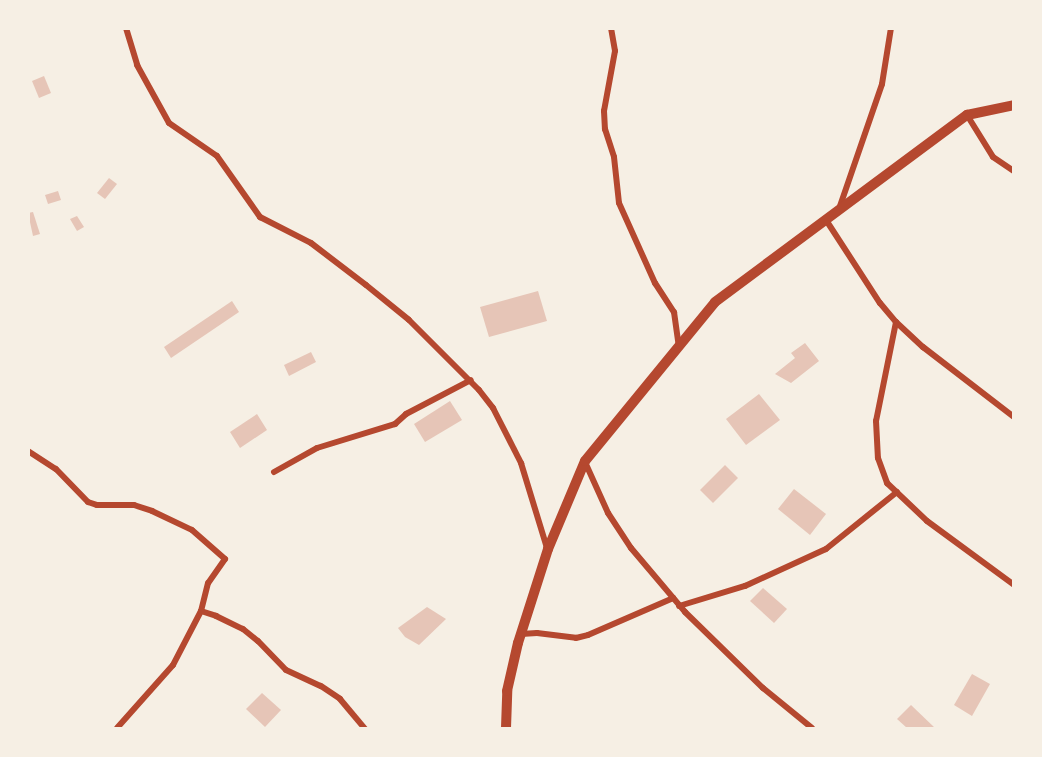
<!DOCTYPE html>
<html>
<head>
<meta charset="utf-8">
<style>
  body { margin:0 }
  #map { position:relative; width:1042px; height:757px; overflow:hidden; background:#f6efe4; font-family:Inter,sans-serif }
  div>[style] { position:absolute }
  .building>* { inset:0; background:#e6c5b7 }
  .minor>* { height:6px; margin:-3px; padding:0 3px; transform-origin:3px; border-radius:3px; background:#b5482f }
  .tertiary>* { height:10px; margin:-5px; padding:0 5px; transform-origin:5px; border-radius:5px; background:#b5482f }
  span { translate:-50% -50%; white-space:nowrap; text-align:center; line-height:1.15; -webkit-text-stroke:4.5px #f6efe4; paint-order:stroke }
  .frame { position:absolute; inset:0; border:30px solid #f6efe4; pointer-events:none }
</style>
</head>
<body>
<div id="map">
  <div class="building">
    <div style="clip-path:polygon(44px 76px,51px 93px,39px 98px,32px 81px)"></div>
    <div style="clip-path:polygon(109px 178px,117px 184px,105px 199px,97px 193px)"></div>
    <div style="clip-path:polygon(58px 191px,61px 200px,48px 204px,45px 195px)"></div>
    <div style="clip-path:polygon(33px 212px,40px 234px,33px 236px,28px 213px)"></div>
    <div style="clip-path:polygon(77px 216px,84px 227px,77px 231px,70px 219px)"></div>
    <div style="clip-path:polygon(538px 291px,547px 321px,489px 337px,480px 307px)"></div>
    <div style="clip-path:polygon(232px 301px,239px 312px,171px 358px,164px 347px)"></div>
    <div style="clip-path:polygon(805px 343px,819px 361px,791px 383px,775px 374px,795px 358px,791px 353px)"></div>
    <div style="clip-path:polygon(311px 352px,316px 362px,289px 376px,284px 365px)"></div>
    <div style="clip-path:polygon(759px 394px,780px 420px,746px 445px,726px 419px)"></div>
    <div style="clip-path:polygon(450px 401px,462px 420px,425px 442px,414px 424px)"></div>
    <div style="clip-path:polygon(257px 414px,267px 430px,240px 448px,230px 432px)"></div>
    <div style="clip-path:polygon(725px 465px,738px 478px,713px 503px,700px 490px)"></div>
    <div style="clip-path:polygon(794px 489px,826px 514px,810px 535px,778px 509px)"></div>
    <div style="clip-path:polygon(763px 588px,787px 609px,774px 623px,750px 601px)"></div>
    <div style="clip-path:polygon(427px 607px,446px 619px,419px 645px,405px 637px,398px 628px)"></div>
    <div style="clip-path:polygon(972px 674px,990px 684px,972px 716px,954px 705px)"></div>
    <div style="clip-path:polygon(262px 693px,281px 710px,265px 727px,246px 709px)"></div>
    <div style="clip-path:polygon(911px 705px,935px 728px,907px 728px,897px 719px)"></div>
  </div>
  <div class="minor">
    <div style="left:126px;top:28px;width:39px;rotate:73deg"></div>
    <div style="left:137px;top:65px;width:66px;rotate:61.1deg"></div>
    <div style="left:169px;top:123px;width:58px;rotate:34.5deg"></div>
    <div style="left:217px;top:156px;width:75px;rotate:54.8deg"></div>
    <div style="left:260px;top:217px;width:57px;rotate:27deg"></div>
    <div style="left:311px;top:243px;width:69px;rotate:37.4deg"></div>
    <div style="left:366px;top:285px;width:55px;rotate:39.1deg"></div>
    <div style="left:409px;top:320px;width:99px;rotate:45deg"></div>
    <div style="left:479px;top:390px;width:23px;rotate:52deg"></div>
    <div style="left:493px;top:408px;width:62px;rotate:63deg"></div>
    <div style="left:521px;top:463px;width:89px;rotate:73deg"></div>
    <div style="left:611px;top:28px;width:23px;rotate:80deg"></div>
    <div style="left:615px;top:51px;width:61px;rotate:100.4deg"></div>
    <div style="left:604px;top:111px;width:18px;rotate:87deg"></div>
    <div style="left:605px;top:129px;width:29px;rotate:72deg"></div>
    <div style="left:614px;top:157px;width:46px;rotate:83.8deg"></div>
    <div style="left:619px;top:203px;width:88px;rotate:65.8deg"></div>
    <div style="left:655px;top:283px;width:35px;rotate:57deg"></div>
    <div style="left:674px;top:312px;width:35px;rotate:82deg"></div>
    <div style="left:967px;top:115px;width:49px;rotate:58.2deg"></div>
    <div style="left:993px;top:157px;width:25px;rotate:34deg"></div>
    <div style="left:839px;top:209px;width:132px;rotate:-71deg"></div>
    <div style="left:882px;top:84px;width:57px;rotate:-80.9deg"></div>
    <div style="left:826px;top:220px;width:99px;rotate:57deg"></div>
    <div style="left:880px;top:303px;width:25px;rotate:50deg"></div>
    <div style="left:896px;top:322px;width:37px;rotate:43deg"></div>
    <div style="left:923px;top:347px;width:115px;rotate:37.6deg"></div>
    <div style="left:896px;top:322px;width:101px;rotate:101.4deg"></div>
    <div style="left:876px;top:421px;width:37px;rotate:87deg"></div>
    <div style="left:878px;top:458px;width:27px;rotate:70deg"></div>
    <div style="left:887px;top:483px;width:55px;rotate:43.5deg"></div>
    <div style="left:927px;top:521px;width:108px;rotate:36.3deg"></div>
    <div style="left:28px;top:451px;width:33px;rotate:33deg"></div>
    <div style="left:56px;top:469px;width:46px;rotate:45.9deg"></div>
    <div style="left:88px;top:502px;width:9px;rotate:18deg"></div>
    <div style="left:97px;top:505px;width:37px"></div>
    <div style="left:134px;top:505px;width:19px;rotate:18deg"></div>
    <div style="left:152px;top:511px;width:44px;rotate:25.4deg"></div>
    <div style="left:192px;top:530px;width:44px;rotate:41.3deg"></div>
    <div style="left:225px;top:559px;width:29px;rotate:125deg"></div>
    <div style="left:208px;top:583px;width:29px;rotate:104deg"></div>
    <div style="left:201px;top:611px;width:61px;rotate:117.4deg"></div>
    <div style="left:173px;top:665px;width:84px;rotate:131.6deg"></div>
    <div style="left:585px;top:462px;width:56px;rotate:65.7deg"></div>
    <div style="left:608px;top:513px;width:42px;rotate:56.7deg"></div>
    <div style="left:631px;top:548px;width:84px;rotate:49.8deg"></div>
    <div style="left:685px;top:612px;width:109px;rotate:44.3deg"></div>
    <div style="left:763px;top:688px;width:63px;rotate:39.2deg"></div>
    <div style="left:274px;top:472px;width:49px;rotate:-29.2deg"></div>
    <div style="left:317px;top:448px;width:82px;rotate:-17.1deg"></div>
    <div style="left:395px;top:424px;width:15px;rotate:-42deg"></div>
    <div style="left:406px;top:414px;width:73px;rotate:-27.6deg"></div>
    <div style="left:679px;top:606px;width:69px;rotate:-16.9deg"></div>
    <div style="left:745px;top:586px;width:89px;rotate:-24.6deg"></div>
    <div style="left:826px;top:549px;width:91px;rotate:-38.8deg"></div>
    <div style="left:201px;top:611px;width:16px;rotate:18deg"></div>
    <div style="left:216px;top:616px;width:30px;rotate:26deg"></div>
    <div style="left:243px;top:629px;width:19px;rotate:39deg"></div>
    <div style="left:258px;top:641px;width:40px;rotate:46deg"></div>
    <div style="left:286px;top:670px;width:38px;rotate:25deg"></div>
    <div style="left:321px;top:686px;width:23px;rotate:34deg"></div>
    <div style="left:340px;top:699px;width:38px;rotate:50deg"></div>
    <div style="left:521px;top:634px;width:16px;rotate:-4deg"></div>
    <div style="left:537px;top:633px;width:39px;rotate:7deg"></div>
    <div style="left:576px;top:638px;width:12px;rotate:-14deg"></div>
    <div style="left:588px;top:635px;width:93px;rotate:-23.5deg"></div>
  </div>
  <div class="tertiary">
    <div style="left:506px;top:728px;width:37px;rotate:-88deg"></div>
    <div style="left:507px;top:691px;width:49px;rotate:-77.1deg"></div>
    <div style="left:518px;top:643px;width:99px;rotate:-72.3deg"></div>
    <div style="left:548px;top:549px;width:95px;rotate:-67.2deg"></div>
    <div style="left:585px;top:461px;width:205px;rotate:-50.7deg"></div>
    <div style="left:715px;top:302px;width:314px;rotate:-36.6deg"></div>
    <div style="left:967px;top:115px;width:48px;rotate:-12deg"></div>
  </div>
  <div class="frame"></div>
</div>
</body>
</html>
